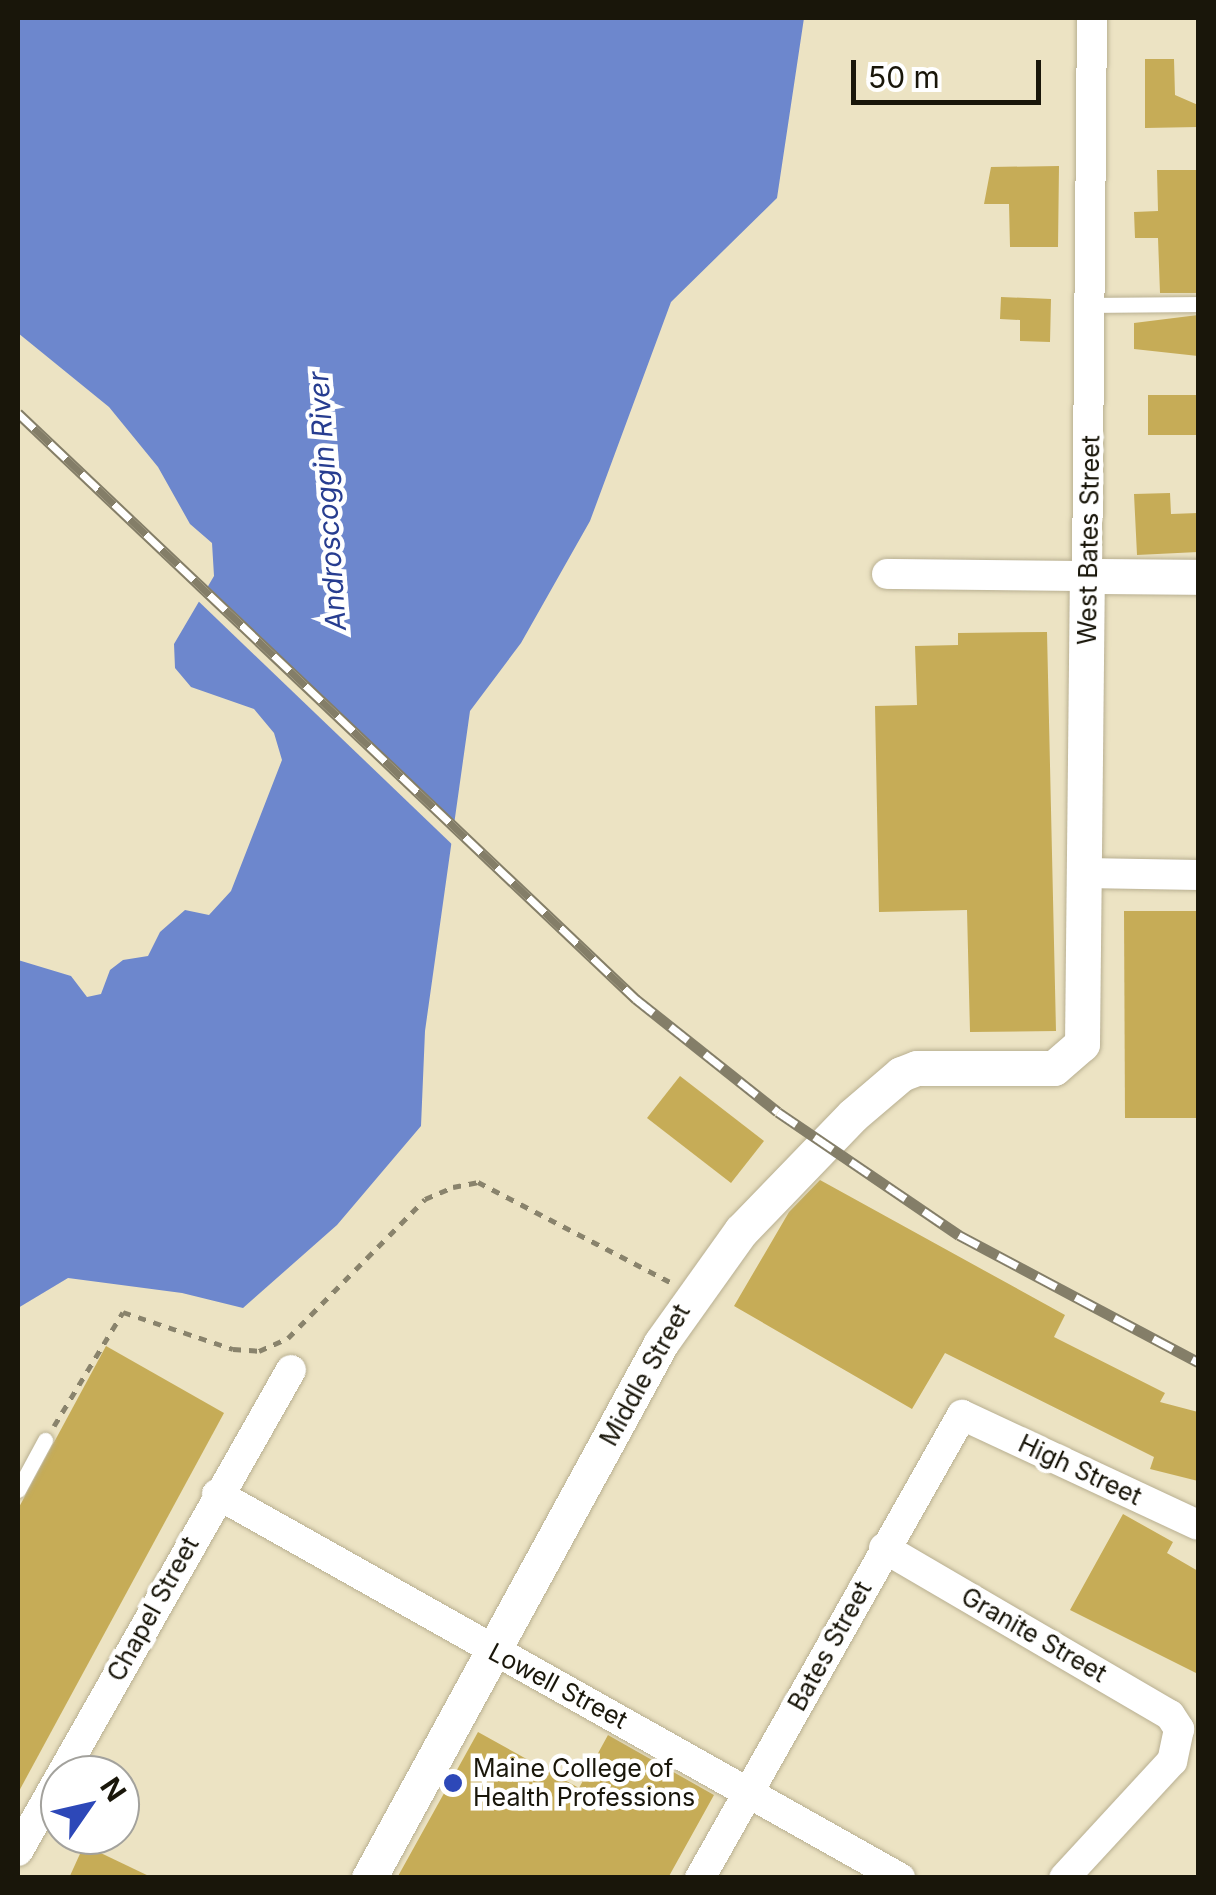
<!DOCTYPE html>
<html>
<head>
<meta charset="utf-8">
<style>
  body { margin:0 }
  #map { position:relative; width:1216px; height:1895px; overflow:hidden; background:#ece3c3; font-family:Inter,sans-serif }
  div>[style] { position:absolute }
  .water>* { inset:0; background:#6d87cd }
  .pier>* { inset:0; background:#ece3c3 }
  .building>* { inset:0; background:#c6ac57 }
  .path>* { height:5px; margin-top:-2.5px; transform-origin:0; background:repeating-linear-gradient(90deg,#89836c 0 8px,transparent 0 16px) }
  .roads { filter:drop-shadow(0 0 2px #b8af91) drop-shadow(0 0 2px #b8af91) }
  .service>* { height:15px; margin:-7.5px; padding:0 7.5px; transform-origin:7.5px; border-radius:7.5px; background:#fff }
  .minor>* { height:30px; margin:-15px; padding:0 15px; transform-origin:15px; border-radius:15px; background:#fff }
  .tertiary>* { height:35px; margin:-17.5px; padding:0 17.5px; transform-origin:17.5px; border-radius:17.5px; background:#fff }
  .rail>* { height:11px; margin-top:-5.5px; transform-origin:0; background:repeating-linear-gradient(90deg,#fff 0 22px,#847e68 0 44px); box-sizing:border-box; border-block:2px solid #847e68 }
  .dots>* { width:28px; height:28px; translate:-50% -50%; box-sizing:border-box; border:5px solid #fff; border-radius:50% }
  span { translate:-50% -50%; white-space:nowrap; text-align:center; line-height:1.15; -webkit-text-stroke:9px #fff; paint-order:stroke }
  .street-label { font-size:25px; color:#19160a }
  .poi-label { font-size:25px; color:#19160a }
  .left { translate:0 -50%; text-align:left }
  .water-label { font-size:28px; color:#273d90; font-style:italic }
  .frame { position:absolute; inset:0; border:20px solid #19160a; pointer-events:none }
  .north { position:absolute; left:40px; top:1755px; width:100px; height:100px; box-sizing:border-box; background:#fff; border:2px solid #a3a29d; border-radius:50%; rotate:56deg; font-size:28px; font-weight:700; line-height:40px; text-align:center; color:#19160a }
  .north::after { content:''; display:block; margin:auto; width:35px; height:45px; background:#2d48b8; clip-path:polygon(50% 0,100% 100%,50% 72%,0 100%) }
  .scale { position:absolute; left:851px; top:60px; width:190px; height:45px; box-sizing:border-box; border:5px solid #19160a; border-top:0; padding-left:12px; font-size:30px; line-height:35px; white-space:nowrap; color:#19160a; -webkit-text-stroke:8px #fff; paint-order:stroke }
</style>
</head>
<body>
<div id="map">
  <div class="water">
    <div style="clip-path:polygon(18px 18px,804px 18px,777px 198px,671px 302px,590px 521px,521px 643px,470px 711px,425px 1031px,421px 1126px,337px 1225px,243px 1308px,182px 1293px,68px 1278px,18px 1308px,18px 960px,71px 976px,87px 997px,101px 994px,110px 970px,123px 960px,148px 956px,160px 932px,185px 910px,209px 915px,231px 891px,282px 760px,274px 733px,254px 709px,191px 687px,175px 668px,174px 644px,214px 576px,212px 543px,190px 524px,158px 467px,109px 407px,18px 333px)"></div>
  </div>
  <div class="pier">
    <div style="clip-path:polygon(203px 582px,462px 829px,459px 851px,193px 596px)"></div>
  </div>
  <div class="building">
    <div style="clip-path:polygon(1145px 59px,1174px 59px,1175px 95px,1198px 105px,1198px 127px,1145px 128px)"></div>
    <div style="clip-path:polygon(1059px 166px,1058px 247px,1010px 247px,1009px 204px,984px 204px,991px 167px)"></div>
    <div style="clip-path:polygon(1157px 170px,1198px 170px,1198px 293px,1160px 293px,1158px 238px,1135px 238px,1134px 212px,1158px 211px)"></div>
    <div style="clip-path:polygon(1001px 297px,1051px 299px,1050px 342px,1020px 341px,1020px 320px,1000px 319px)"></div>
    <div style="clip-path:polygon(1198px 315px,1198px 356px,1134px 349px,1134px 323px)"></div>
    <div style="clip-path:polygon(1148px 395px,1198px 395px,1198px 435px,1148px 435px)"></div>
    <div style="clip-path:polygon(1170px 493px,1171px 514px,1198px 513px,1198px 552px,1137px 555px,1134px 494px)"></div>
    <div style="clip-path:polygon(1047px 632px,1056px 1031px,970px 1032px,967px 910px,879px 912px,875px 706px,917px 705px,915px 646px,958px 645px,958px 633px)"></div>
    <div style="clip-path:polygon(1124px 911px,1198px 911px,1198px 1118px,1125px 1118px)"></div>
    <div style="clip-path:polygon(680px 1076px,764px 1141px,731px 1183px,647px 1118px)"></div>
    <div style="clip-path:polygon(820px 1180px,1065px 1315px,1054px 1337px,1165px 1393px,1160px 1402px,1198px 1412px,1198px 1481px,1150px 1469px,1154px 1457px,945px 1353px,912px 1409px,734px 1306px,789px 1212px)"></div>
    <div style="clip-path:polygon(106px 1346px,224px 1413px,18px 1793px,18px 1509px)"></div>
    <div style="clip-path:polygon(1123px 1514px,1173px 1542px,1167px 1553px,1198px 1571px,1198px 1674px,1070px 1610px)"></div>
    <div style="clip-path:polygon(478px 1732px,579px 1788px,608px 1735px,714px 1795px,668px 1878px,397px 1878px)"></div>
    <div style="clip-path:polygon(84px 1845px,153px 1878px,69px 1878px)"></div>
  </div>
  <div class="path">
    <div style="left:54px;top:1426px;width:133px;rotate:-58.8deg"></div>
    <div style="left:123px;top:1312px;width:116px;rotate:18.6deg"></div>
    <div style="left:233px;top:1349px;width:26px;rotate:4deg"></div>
    <div style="left:259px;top:1351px;width:32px;rotate:-24deg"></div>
    <div style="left:288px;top:1338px;width:195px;rotate:-45.4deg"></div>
    <div style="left:425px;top:1199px;width:30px;rotate:-23deg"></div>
    <div style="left:453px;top:1187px;width:25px;rotate:-11deg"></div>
    <div style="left:478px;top:1182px;width:216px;rotate:27.5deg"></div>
  </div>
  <div class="roads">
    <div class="service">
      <div style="left:1091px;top:305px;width:107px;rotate:-0.5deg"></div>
      <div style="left:18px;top:1490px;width:57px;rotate:-61.6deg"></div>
    </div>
    <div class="minor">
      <div style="left:887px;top:574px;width:200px;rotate:0.6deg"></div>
      <div style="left:1087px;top:576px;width:558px;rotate:-89.49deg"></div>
      <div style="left:1086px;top:873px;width:112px;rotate:1deg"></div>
      <div style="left:217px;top:1494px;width:784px;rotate:29.35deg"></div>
      <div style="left:884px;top:1548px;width:331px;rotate:30.3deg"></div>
      <div style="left:1170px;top:1715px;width:17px;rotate:57deg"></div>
      <div style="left:1179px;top:1729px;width:33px;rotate:102deg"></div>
      <div style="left:1172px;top:1761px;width:159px;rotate:132.7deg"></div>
      <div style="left:18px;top:1851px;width:553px;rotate:-60.42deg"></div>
      <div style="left:700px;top:1878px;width:532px;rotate:-60.5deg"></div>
      <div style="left:962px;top:1415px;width:260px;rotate:25deg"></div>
    </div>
    <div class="tertiary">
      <div style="left:369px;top:1878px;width:609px;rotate:-61.37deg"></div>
      <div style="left:661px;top:1343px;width:138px;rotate:-54.5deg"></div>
      <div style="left:741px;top:1231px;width:161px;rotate:-46deg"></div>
      <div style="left:853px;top:1115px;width:63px;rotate:-40.5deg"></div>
      <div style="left:901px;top:1074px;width:17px;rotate:-21deg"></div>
      <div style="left:917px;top:1068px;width:137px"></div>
      <div style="left:1054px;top:1068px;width:37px;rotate:-41deg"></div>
      <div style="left:1082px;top:1044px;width:468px;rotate:-89.4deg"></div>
      <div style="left:1087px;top:576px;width:111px;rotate:0.5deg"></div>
    </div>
  </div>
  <div class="rail">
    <div style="left:18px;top:413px;width:852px;rotate:43.48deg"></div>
    <div style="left:636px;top:999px;width:181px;rotate:38.5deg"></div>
    <div style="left:778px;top:1112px;width:219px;rotate:34.2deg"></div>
    <div style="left:959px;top:1235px;width:271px;rotate:28deg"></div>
  </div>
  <div class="dots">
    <div style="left:453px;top:1783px;background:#2d48b8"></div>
  </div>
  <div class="street-label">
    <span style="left:1089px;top:540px;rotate:-89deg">West Bates Street</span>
    <span style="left:645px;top:1375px;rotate:-61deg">Middle Street</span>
    <span style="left:1080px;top:1470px;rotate:25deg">High Street</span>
    <span style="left:153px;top:1609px;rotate:-61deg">Chapel Street</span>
    <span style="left:1034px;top:1635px;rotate:30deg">Granite Street</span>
    <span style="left:830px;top:1646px;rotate:-61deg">Bates Street</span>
    <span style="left:558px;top:1686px;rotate:28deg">Lowell Street</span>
  </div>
  <div class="poi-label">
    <span class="left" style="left:473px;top:1783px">Maine College of<br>Health Professions</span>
  </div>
  <div class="water-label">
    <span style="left:327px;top:501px;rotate:-94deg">Androscoggin River</span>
  </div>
  <div class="frame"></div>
  <div class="north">N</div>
  <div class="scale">50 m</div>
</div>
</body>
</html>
